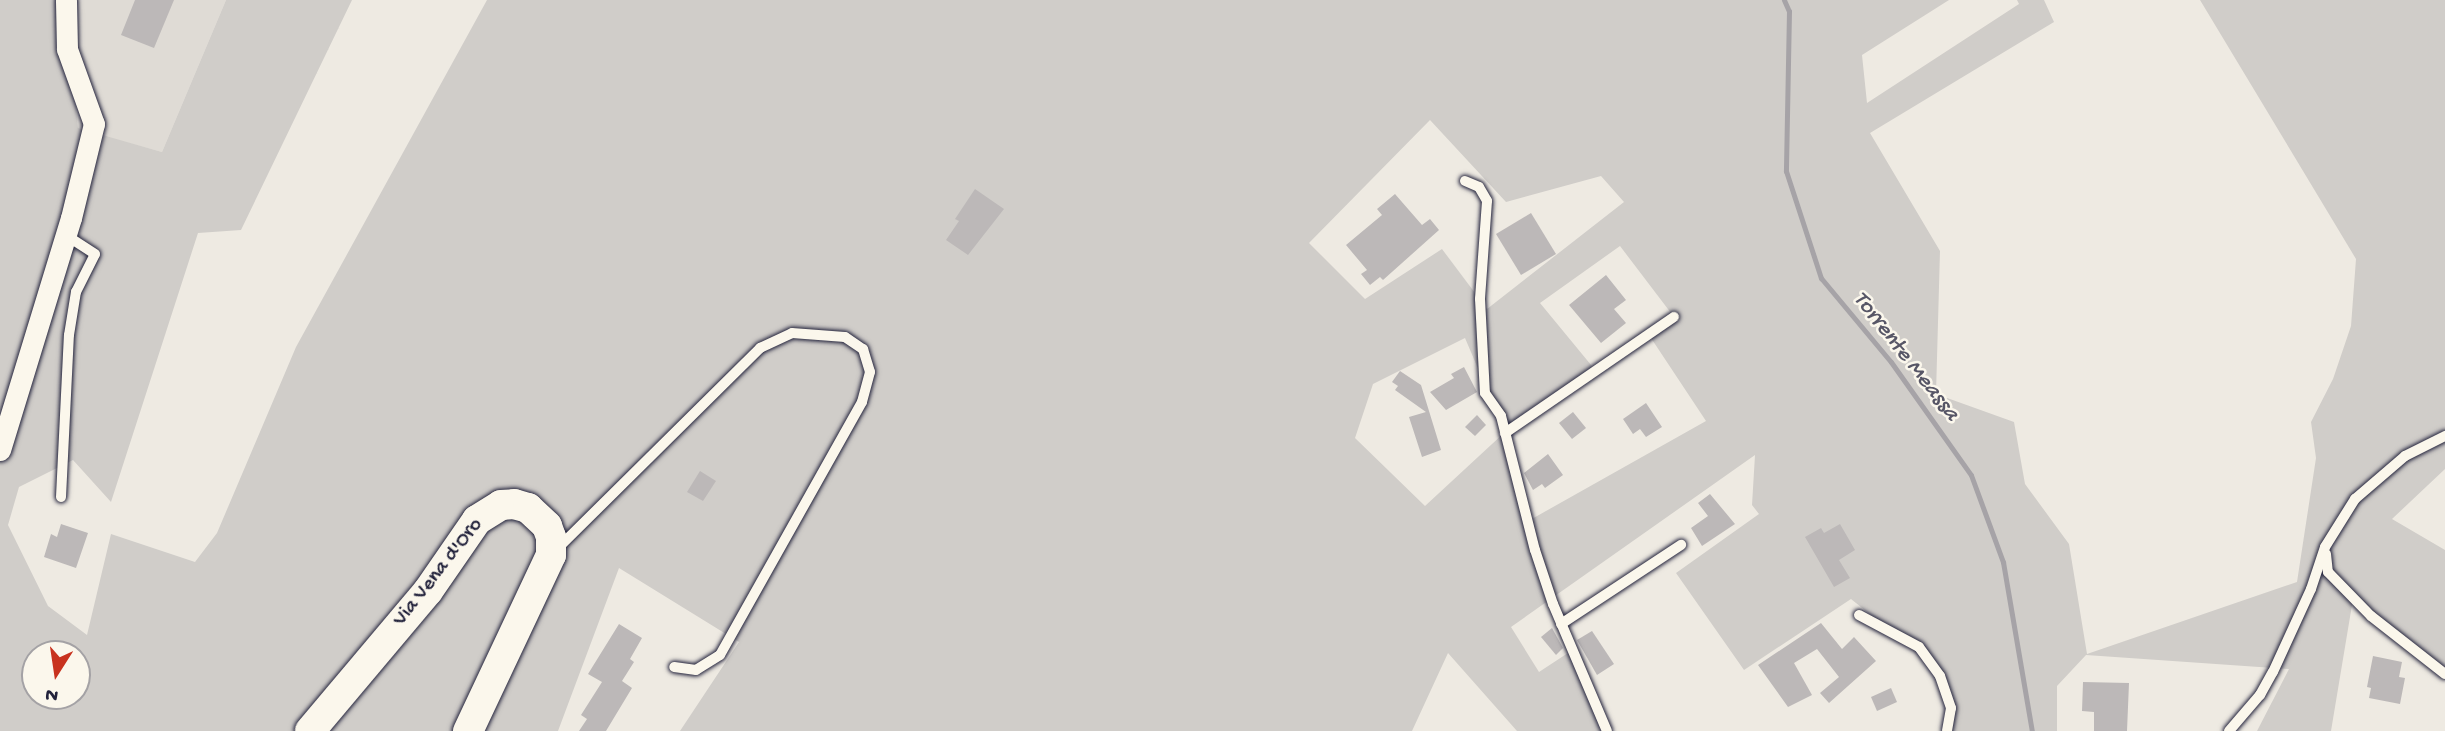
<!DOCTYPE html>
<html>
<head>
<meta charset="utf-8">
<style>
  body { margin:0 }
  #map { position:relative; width:2445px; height:731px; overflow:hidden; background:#eeeae2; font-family:"Gochi Hand",sans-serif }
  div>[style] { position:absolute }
  .built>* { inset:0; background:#dfdbd5 }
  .green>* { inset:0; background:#d0cdc9 }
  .stream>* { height:5px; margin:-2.5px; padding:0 2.5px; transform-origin:2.5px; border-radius:2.5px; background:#a6a3a7 }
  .building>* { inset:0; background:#bcb8b8 }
  .roads { filter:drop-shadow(0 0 2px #22223b) drop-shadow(0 0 2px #22223b) }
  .lane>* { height:10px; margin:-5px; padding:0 5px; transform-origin:5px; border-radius:5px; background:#fbf7ec }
  .street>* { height:21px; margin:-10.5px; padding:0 10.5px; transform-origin:10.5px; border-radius:10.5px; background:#fbf7ec }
  .secondary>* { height:30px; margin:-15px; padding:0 15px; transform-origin:15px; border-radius:15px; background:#fbf7ec }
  span { translate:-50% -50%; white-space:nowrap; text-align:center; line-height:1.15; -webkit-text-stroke:5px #fbf7ec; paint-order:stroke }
  .street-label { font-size:21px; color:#22223b }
  .water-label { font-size:23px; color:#575666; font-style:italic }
  .north { position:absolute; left:21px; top:640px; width:70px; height:70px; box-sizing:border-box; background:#fbf7ec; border:2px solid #a4a2a5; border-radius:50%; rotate:192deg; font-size:19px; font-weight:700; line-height:28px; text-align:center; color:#22223b }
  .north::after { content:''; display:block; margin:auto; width:24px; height:32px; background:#c8321e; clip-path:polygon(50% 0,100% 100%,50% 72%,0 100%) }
</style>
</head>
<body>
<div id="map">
  <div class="built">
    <div style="clip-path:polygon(66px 0,226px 0,162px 152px,78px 129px)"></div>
  </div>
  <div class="green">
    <div style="clip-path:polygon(evenodd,0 0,66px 0,78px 128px,162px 152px,226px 0,352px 0,241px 230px,198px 233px,111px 502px,73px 460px,19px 487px,8px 525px,48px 606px,87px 635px,111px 534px,195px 562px,217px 533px,296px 347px,487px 0,1949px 0,1862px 55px,1867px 103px,2019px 4px,2017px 0,2044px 0,2054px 22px,1870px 133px,1940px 251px,1936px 394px,2014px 422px,2025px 484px,2069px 544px,2087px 654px,2297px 582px,2316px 458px,2311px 422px,2333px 379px,2351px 326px,2356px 259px,2200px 0,2445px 0,2445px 469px,2392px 519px,2445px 550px,2445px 674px,2353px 599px,2331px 731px,2257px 731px,2289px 669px,2086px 655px,2057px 686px,2057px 731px,1942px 731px,1946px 710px,1937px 678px,1917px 652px,1851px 599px,1744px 670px,1676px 573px,1759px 514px,1752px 505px,1755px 455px,1511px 627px,1539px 672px,1571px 651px,1605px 731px,1517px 731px,1448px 653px,1412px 731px,680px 731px,739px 642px,619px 568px,558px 731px,0 731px,0 0,1430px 120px,1506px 202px,1601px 176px,1624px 202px,1487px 309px,1442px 249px,1365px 299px,1309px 243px,1430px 120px,0 0,1620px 246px,1674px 317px,1649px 335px,1706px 421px,1530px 520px,1506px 433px,1596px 371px,1540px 303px,1620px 246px,0 0,1465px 338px,1505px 432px,1425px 506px,1355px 438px,1373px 384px,1465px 338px,0 0,35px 654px,77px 654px,77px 696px,35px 696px,35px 654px)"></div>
  </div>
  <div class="stream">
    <div style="left:1784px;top:0;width:12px;rotate:66deg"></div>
    <div style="left:1789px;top:11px;width:160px;rotate:91.1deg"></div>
    <div style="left:1786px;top:171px;width:113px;rotate:71.9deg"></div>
    <div style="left:1821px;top:278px;width:109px;rotate:50.2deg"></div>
    <div style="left:1891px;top:362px;width:138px;rotate:54.7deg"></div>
    <div style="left:1971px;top:475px;width:93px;rotate:69.8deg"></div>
    <div style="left:2003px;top:562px;width:171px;rotate:80.3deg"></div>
  </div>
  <div class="building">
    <div style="clip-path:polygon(135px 0,174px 0,154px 48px,121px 35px)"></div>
    <div style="clip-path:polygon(975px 189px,1004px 209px,968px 255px,946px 240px,959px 221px,955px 219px)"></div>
    <div style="clip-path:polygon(1395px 194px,1422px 225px,1430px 219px,1439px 230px,1383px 280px,1380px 277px,1370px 285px,1361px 274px,1367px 270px,1346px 245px,1382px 215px,1377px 209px)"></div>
    <div style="clip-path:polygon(1531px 213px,1556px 254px,1521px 275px,1496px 234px)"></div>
    <div style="clip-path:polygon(1606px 275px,1626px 300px,1614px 309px,1626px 323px,1601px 343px,1569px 305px)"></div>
    <div style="clip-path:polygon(1464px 367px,1477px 392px,1446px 410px,1430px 392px,1454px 378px,1451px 374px)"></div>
    <div style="clip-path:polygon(1400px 371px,1421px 385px,1441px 450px,1422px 457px,1409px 417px,1426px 412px,1395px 390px,1398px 386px,1392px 382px)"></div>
    <div style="clip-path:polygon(1646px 403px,1662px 427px,1646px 437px,1640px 429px,1633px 434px,1623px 419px)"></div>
    <div style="clip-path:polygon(1573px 412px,1586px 428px,1572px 439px,1559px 423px)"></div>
    <div style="clip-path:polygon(1477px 415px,1486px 425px,1475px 436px,1465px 427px)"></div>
    <div style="clip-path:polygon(1548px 454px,1563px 475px,1545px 488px,1542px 484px,1533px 490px,1524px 473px)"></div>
    <div style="clip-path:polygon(700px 471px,716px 481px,703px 501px,687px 492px)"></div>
    <div style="clip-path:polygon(1710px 494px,1735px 524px,1702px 546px,1691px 528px,1708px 516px,1698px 503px)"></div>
    <div style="clip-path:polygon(61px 524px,88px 533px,76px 568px,44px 557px,51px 534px,57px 537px)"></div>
    <div style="clip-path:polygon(1840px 524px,1855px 550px,1839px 560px,1850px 578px,1834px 587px,1805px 537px,1821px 528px,1824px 533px)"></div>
    <div style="clip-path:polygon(1821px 623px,1842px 649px,1854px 637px,1876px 661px,1829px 703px,1820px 693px,1839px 677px,1817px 649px,1794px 663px,1812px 695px,1788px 707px,1758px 665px)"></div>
    <div style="clip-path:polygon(619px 624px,642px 638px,630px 659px,634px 662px,622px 681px,632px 688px,606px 731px,579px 731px,587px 719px,581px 715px,602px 682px,588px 674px)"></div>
    <div style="clip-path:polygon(1552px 628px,1563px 648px,1556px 655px,1541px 637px)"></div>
    <div style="clip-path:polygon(1592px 631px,1614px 664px,1597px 675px,1577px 640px)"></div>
    <div style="clip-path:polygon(2373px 656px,2402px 662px,2399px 677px,2405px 678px,2400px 704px,2369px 698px,2371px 688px,2367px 687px)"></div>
    <div style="clip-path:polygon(2083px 682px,2129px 683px,2127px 731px,2094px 731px,2094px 712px,2082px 711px)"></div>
    <div style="clip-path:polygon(1891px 688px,1897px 702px,1877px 711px,1871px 697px)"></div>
  </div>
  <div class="roads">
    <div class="lane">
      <div style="left:1465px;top:181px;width:15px;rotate:23deg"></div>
      <div style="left:1479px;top:187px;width:16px;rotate:60deg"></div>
      <div style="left:1487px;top:201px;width:98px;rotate:94.1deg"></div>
      <div style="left:1480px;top:299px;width:94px;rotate:87deg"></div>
      <div style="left:1485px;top:393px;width:28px;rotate:55deg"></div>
      <div style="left:1501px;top:416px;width:138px;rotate:75.8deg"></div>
      <div style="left:1535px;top:550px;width:57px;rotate:71.6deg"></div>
      <div style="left:1553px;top:604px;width:138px;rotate:67deg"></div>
      <div style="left:1505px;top:433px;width:205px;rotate:-34.5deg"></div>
      <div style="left:61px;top:497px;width:162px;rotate:-87.2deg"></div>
      <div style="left:69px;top:335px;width:44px;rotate:-80.8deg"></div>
      <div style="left:76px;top:292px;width:42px;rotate:-63.4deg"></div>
      <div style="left:95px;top:254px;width:35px;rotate:-147deg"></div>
      <div style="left:555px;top:551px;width:289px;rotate:-44.7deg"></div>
      <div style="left:760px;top:348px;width:35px;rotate:-25deg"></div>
      <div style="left:792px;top:333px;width:53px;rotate:4.3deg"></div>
      <div style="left:845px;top:337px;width:22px;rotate:34deg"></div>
      <div style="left:863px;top:349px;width:24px;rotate:73deg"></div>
      <div style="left:870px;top:372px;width:31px;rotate:105deg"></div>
      <div style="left:862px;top:402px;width:290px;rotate:119.3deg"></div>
      <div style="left:720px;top:655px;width:28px;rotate:148deg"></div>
      <div style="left:696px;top:670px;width:22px;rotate:-172deg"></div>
      <div style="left:2326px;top:554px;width:18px;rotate:84deg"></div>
      <div style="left:2328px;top:572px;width:62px;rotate:45.7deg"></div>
      <div style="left:2371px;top:616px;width:94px;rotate:38.1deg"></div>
      <div style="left:1859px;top:615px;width:68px;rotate:28.1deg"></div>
      <div style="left:1919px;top:647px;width:36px;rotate:54deg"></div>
      <div style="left:1940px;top:676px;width:34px;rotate:71deg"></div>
      <div style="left:1951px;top:708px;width:23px;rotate:100deg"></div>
      <div style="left:1561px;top:624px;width:144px;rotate:-33.4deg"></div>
      <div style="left:2229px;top:731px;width:48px;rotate:-49.3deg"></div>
      <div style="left:2260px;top:695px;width:26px;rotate:-61deg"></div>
      <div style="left:2273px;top:672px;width:91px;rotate:-65.4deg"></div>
      <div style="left:2311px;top:589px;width:44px;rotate:-71.6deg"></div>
      <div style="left:2325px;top:547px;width:57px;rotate:-58deg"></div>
      <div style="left:2355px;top:499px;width:66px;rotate:-40.7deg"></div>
      <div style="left:2405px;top:456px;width:45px;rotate:-26.6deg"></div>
    </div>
    <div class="street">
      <div style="left:0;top:450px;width:243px;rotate:-73deg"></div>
      <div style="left:71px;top:218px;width:97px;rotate:-76.3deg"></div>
      <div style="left:94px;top:124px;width:80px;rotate:-109.8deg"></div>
      <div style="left:67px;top:49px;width:49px;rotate:-91.2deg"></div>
    </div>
    <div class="secondary">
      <div style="left:310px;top:731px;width:183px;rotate:-49.9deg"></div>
      <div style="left:428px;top:591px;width:86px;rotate:-55.4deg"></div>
      <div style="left:477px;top:520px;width:28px;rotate:-32deg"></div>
      <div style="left:501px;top:505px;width:13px;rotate:-4deg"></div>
      <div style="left:514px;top:504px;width:15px;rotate:16deg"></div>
      <div style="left:528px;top:508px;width:26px;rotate:43deg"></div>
      <div style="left:547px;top:526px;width:12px;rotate:70deg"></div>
      <div style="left:551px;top:537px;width:18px;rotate:90deg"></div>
      <div style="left:551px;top:555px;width:195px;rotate:115.2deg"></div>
    </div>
  </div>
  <div class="street-label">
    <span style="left:439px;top:573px;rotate:-52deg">Via Vena d'Oro</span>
  </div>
  <div class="water-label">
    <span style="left:1905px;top:357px;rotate:52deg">Torrente Meassa</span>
  </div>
  <div class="north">N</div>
</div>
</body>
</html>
